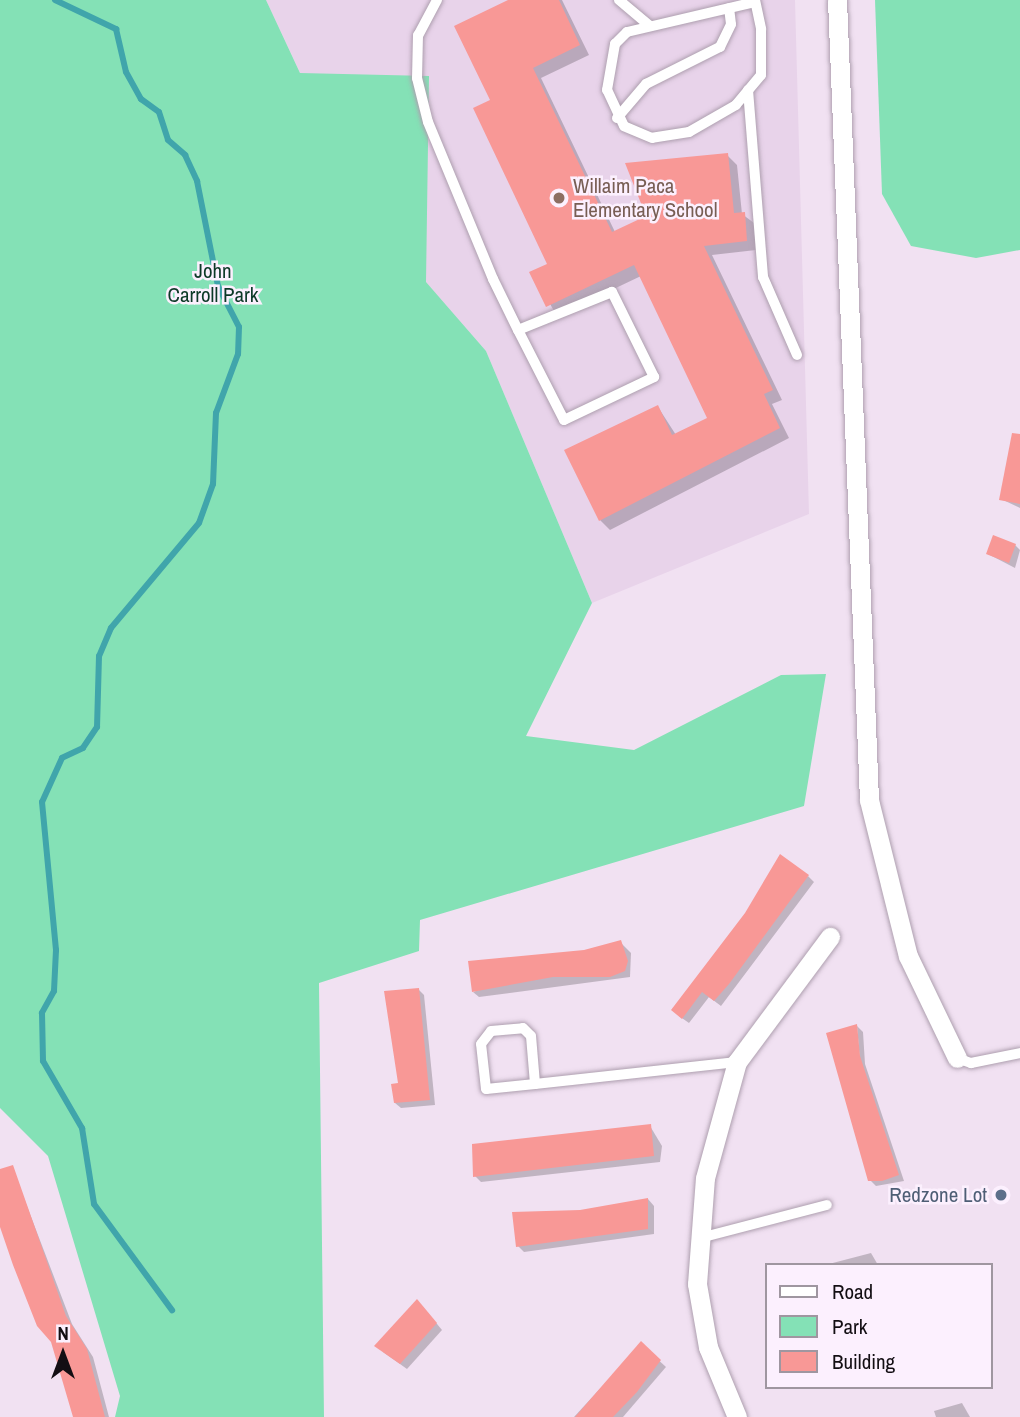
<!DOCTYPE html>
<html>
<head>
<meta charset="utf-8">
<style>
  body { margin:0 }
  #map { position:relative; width:1020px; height:1417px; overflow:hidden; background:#f1e1f2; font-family:"Archivo Narrow",sans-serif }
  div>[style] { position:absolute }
  .built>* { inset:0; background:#e8d3ea }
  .green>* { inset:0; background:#84e1b6 }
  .shadow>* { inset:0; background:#0003 }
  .stream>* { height:6px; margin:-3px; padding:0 3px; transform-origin:3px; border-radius:3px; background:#40a5ab }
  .building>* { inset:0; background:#f89896 }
  .roads { filter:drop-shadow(0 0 2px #ae9faf) drop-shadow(0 0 2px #ae9faf) }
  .lane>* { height:10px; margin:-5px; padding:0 5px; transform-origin:5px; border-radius:5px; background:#fff }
  .street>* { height:19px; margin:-9.5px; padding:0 9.5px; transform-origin:9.5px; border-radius:9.5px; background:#fff }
  .dots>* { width:19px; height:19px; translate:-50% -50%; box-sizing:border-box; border:4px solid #fcf0fe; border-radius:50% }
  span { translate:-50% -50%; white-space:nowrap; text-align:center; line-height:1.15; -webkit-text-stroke:5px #fcf0fe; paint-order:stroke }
  .education-label { font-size:21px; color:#785e54 }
  .left { translate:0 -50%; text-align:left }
  .park-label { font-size:21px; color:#0c3927 }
  .service-label { font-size:21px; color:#4e5e75 }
  .right { translate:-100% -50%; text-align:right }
  .legend { position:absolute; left:765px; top:1263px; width:228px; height:126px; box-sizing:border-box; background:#fcf0fe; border:2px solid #9f96a0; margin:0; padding:9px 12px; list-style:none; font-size:21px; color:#130e13 }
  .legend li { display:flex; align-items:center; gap:14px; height:35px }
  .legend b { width:35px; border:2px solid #9f96a0 }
  .north { position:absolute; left:28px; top:1319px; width:70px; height:70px; -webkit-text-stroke:5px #fcf0fe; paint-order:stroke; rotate:0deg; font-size:19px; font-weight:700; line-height:28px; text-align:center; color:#130e13 }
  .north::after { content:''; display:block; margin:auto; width:24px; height:32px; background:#130e13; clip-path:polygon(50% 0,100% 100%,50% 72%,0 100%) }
</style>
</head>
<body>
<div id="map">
  <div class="built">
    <div style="clip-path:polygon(266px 0,795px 0,809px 514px,592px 603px,486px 351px,366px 214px)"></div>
  </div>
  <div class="green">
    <div style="clip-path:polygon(0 0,266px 0,300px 73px,429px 76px,426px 282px,486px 351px,592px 603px,526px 736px,634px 750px,781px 675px,826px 674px,804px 806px,420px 920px,419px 951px,319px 983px,324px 1417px,115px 1417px,120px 1396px,48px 1156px,0 1108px)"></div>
    <div style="clip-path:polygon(875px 0,1020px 0,1020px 250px,976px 258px,911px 246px,882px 194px)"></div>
  </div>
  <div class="shadow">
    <div style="clip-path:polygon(513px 0,562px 0,589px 55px,541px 78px,615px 232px,648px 217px,727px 155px,737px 165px,742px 214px,754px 223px,756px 250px,712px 255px,782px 400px,772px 404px,789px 438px,610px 530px,600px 520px,658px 407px,676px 435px,710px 419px,641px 276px,557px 316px,532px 273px,550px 264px,492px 101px)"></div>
    <div style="clip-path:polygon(1020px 447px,1020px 508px,1001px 499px)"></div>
    <div style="clip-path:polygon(1015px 545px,1020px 550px,1015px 568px,988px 554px)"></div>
    <div style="clip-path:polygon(808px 876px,814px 882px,721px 1006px,709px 997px,689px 1023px,679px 1016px)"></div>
    <div style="clip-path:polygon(620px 942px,631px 953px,630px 977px,479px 997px,473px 992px)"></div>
    <div style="clip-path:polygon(419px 990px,424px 995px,435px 1105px,401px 1108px,395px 1103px)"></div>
    <div style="clip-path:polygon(857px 1026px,863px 1032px,865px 1064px,904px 1181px,876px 1186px,870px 1180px)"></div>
    <div style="clip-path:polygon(650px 1126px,662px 1146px,660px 1162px,481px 1182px,475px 1176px)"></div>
    <div style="clip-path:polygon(12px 1167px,72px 1324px,93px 1357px,109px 1417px,74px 1417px,52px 1341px,0 1215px,0 1171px)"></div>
    <div style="clip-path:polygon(648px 1199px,654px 1206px,654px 1234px,524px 1252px,518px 1246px,580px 1212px)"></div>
    <div style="clip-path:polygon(871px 1253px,878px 1265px,825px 1265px)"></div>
    <div style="clip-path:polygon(423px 1307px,442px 1330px,407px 1369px,383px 1352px)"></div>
    <div style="clip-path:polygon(641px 1344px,666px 1367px,623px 1417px,574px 1417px)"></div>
    <div style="clip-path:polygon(962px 1403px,970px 1417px,936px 1417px,934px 1411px)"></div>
  </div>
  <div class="stream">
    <div style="left:55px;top:0;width:68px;rotate:25.4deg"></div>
    <div style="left:116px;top:29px;width:44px;rotate:76.9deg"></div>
    <div style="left:126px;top:72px;width:31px;rotate:61deg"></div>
    <div style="left:141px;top:99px;width:22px;rotate:36deg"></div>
    <div style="left:159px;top:112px;width:29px;rotate:72deg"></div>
    <div style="left:168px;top:140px;width:23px;rotate:41deg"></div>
    <div style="left:185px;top:155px;width:29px;rotate:65deg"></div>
    <div style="left:197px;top:181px;width:107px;rotate:78.7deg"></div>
    <div style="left:218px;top:286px;width:46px;rotate:62.9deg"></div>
    <div style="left:239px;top:327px;width:27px;rotate:92deg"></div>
    <div style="left:238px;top:354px;width:63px;rotate:110.4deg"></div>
    <div style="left:216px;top:413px;width:71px;rotate:92.4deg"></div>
    <div style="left:213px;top:484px;width:41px;rotate:109.7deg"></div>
    <div style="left:199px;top:523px;width:137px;rotate:130deg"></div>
    <div style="left:111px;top:628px;width:30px;rotate:113deg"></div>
    <div style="left:99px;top:656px;width:71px;rotate:91.6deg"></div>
    <div style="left:97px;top:727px;width:25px;rotate:124deg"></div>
    <div style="left:83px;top:748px;width:23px;rotate:155deg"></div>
    <div style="left:62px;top:758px;width:48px;rotate:114.4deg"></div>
    <div style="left:42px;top:802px;width:149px;rotate:84.6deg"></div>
    <div style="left:56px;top:950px;width:41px;rotate:92.8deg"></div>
    <div style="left:54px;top:991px;width:25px;rotate:119deg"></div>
    <div style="left:42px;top:1013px;width:48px;rotate:88.8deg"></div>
    <div style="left:43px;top:1061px;width:78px;rotate:59.8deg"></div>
    <div style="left:82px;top:1128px;width:77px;rotate:81deg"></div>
    <div style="left:94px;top:1204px;width:132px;rotate:53.7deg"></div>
  </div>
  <div class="building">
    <div style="clip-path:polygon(508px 0,559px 0,580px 45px,533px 68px,612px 232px,646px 216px,625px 163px,728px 153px,734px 213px,745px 212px,747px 241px,704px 246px,773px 390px,764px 394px,780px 428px,599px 521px,564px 450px,658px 405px,672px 435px,707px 418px,634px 265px,546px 307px,529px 272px,547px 264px,473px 108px,490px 100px,454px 26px)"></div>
    <div style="clip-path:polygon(1012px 433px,1020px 434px,1020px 504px,999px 500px)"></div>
    <div style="clip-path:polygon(993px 535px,1016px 544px,1009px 563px,986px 554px)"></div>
    <div style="clip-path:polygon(780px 854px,809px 875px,729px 984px,714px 1001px,702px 992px,682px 1019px,671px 1010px,745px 913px)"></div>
    <div style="clip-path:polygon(621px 940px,628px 961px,625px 971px,610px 977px,553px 977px,472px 992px,468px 961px,584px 950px)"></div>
    <div style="clip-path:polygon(419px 988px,430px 1100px,394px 1103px,391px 1084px,398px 1083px,384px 991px)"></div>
    <div style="clip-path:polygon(857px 1024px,860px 1056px,899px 1175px,882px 1181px,868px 1181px,826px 1033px)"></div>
    <div style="clip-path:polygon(651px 1124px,654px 1156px,473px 1177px,472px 1144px)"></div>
    <div style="clip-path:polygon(13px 1165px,66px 1316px,87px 1349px,105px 1417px,73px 1417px,51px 1342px,37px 1326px,13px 1265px,0 1227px,0 1169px)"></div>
    <div style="clip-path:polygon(648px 1198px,648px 1229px,516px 1247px,512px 1212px,580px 1210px)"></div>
    <div style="clip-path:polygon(417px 1299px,437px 1323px,400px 1364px,374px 1346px)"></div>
    <div style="clip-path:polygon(641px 1341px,661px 1360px,637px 1392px,613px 1417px,575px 1417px)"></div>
  </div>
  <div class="roads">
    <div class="lane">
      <div style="left:437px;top:0;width:40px;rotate:118deg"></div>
      <div style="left:418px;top:35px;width:43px;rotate:91.3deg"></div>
      <div style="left:417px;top:78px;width:45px;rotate:76deg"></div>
      <div style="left:428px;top:122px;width:170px;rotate:67.5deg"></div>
      <div style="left:493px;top:279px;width:57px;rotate:63.9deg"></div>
      <div style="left:518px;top:330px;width:101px;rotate:62.9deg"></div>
      <div style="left:564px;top:420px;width:100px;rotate:-25.5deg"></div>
      <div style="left:654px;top:377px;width:95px;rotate:-116.3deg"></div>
      <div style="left:612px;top:292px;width:101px;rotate:158deg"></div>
      <div style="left:619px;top:0;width:39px;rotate:40deg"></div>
      <div style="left:755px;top:0;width:30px;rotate:78deg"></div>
      <div style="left:761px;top:29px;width:46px;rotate:90deg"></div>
      <div style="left:761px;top:75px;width:39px;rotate:130deg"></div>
      <div style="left:736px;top:105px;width:54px;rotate:150.1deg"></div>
      <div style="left:689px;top:132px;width:37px;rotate:171deg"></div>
      <div style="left:652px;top:138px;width:30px;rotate:-157deg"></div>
      <div style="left:624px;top:126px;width:40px;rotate:-115deg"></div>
      <div style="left:607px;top:90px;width:47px;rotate:-80.1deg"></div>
      <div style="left:615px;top:44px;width:17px;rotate:-45deg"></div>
      <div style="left:627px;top:32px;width:131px;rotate:-13.2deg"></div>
      <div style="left:748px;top:90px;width:188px;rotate:85.4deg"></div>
      <div style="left:763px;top:277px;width:85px;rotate:66.4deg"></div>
      <div style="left:617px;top:118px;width:45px;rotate:-49.5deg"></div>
      <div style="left:646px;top:84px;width:83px;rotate:-26.6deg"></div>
      <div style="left:720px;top:47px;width:25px;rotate:-64deg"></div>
      <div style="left:731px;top:24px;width:16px;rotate:-97deg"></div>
      <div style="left:523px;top:1028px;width:11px;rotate:45deg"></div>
      <div style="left:531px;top:1036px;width:48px;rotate:85.2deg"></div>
      <div style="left:535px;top:1084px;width:49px;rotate:174.2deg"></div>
      <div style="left:486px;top:1089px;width:45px;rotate:-96.3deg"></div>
      <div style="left:481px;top:1044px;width:16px;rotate:-52deg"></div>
      <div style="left:491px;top:1031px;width:32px;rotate:-5deg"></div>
      <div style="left:957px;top:1058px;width:15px;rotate:20deg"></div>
      <div style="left:971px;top:1063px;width:50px;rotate:-11.5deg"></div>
      <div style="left:535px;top:1084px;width:203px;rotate:-6.2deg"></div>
      <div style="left:700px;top:1238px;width:131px;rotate:-14.6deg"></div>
    </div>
    <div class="street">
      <div style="left:837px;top:0;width:801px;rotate:87.71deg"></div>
      <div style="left:869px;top:800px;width:161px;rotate:76deg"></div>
      <div style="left:908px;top:956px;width:113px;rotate:64.3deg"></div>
      <div style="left:737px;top:1417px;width:76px;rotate:-112.5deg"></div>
      <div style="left:708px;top:1347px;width:64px;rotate:-99.9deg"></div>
      <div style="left:697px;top:1284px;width:106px;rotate:-85.7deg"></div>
      <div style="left:705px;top:1178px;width:120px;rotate:-74.6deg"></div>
      <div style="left:737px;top:1062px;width:156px;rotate:-53.4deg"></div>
    </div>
  </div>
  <div class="dots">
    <div style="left:559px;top:198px;background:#8d6e63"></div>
    <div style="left:1001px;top:1195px;background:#5c6f8a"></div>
  </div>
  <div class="education-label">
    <span class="left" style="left:573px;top:198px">Willaim Paca<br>Elementary School</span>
  </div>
  <div class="park-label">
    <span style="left:213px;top:283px">John<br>Carroll Park</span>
  </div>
  <div class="service-label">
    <span class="right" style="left:987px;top:1195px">Redzone Lot</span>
  </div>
  <ul class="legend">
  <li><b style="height:9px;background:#fff"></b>Road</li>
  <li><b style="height:19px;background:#84e1b6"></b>Park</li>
  <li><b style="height:19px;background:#f89896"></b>Building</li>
  </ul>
  <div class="north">N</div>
</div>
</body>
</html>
